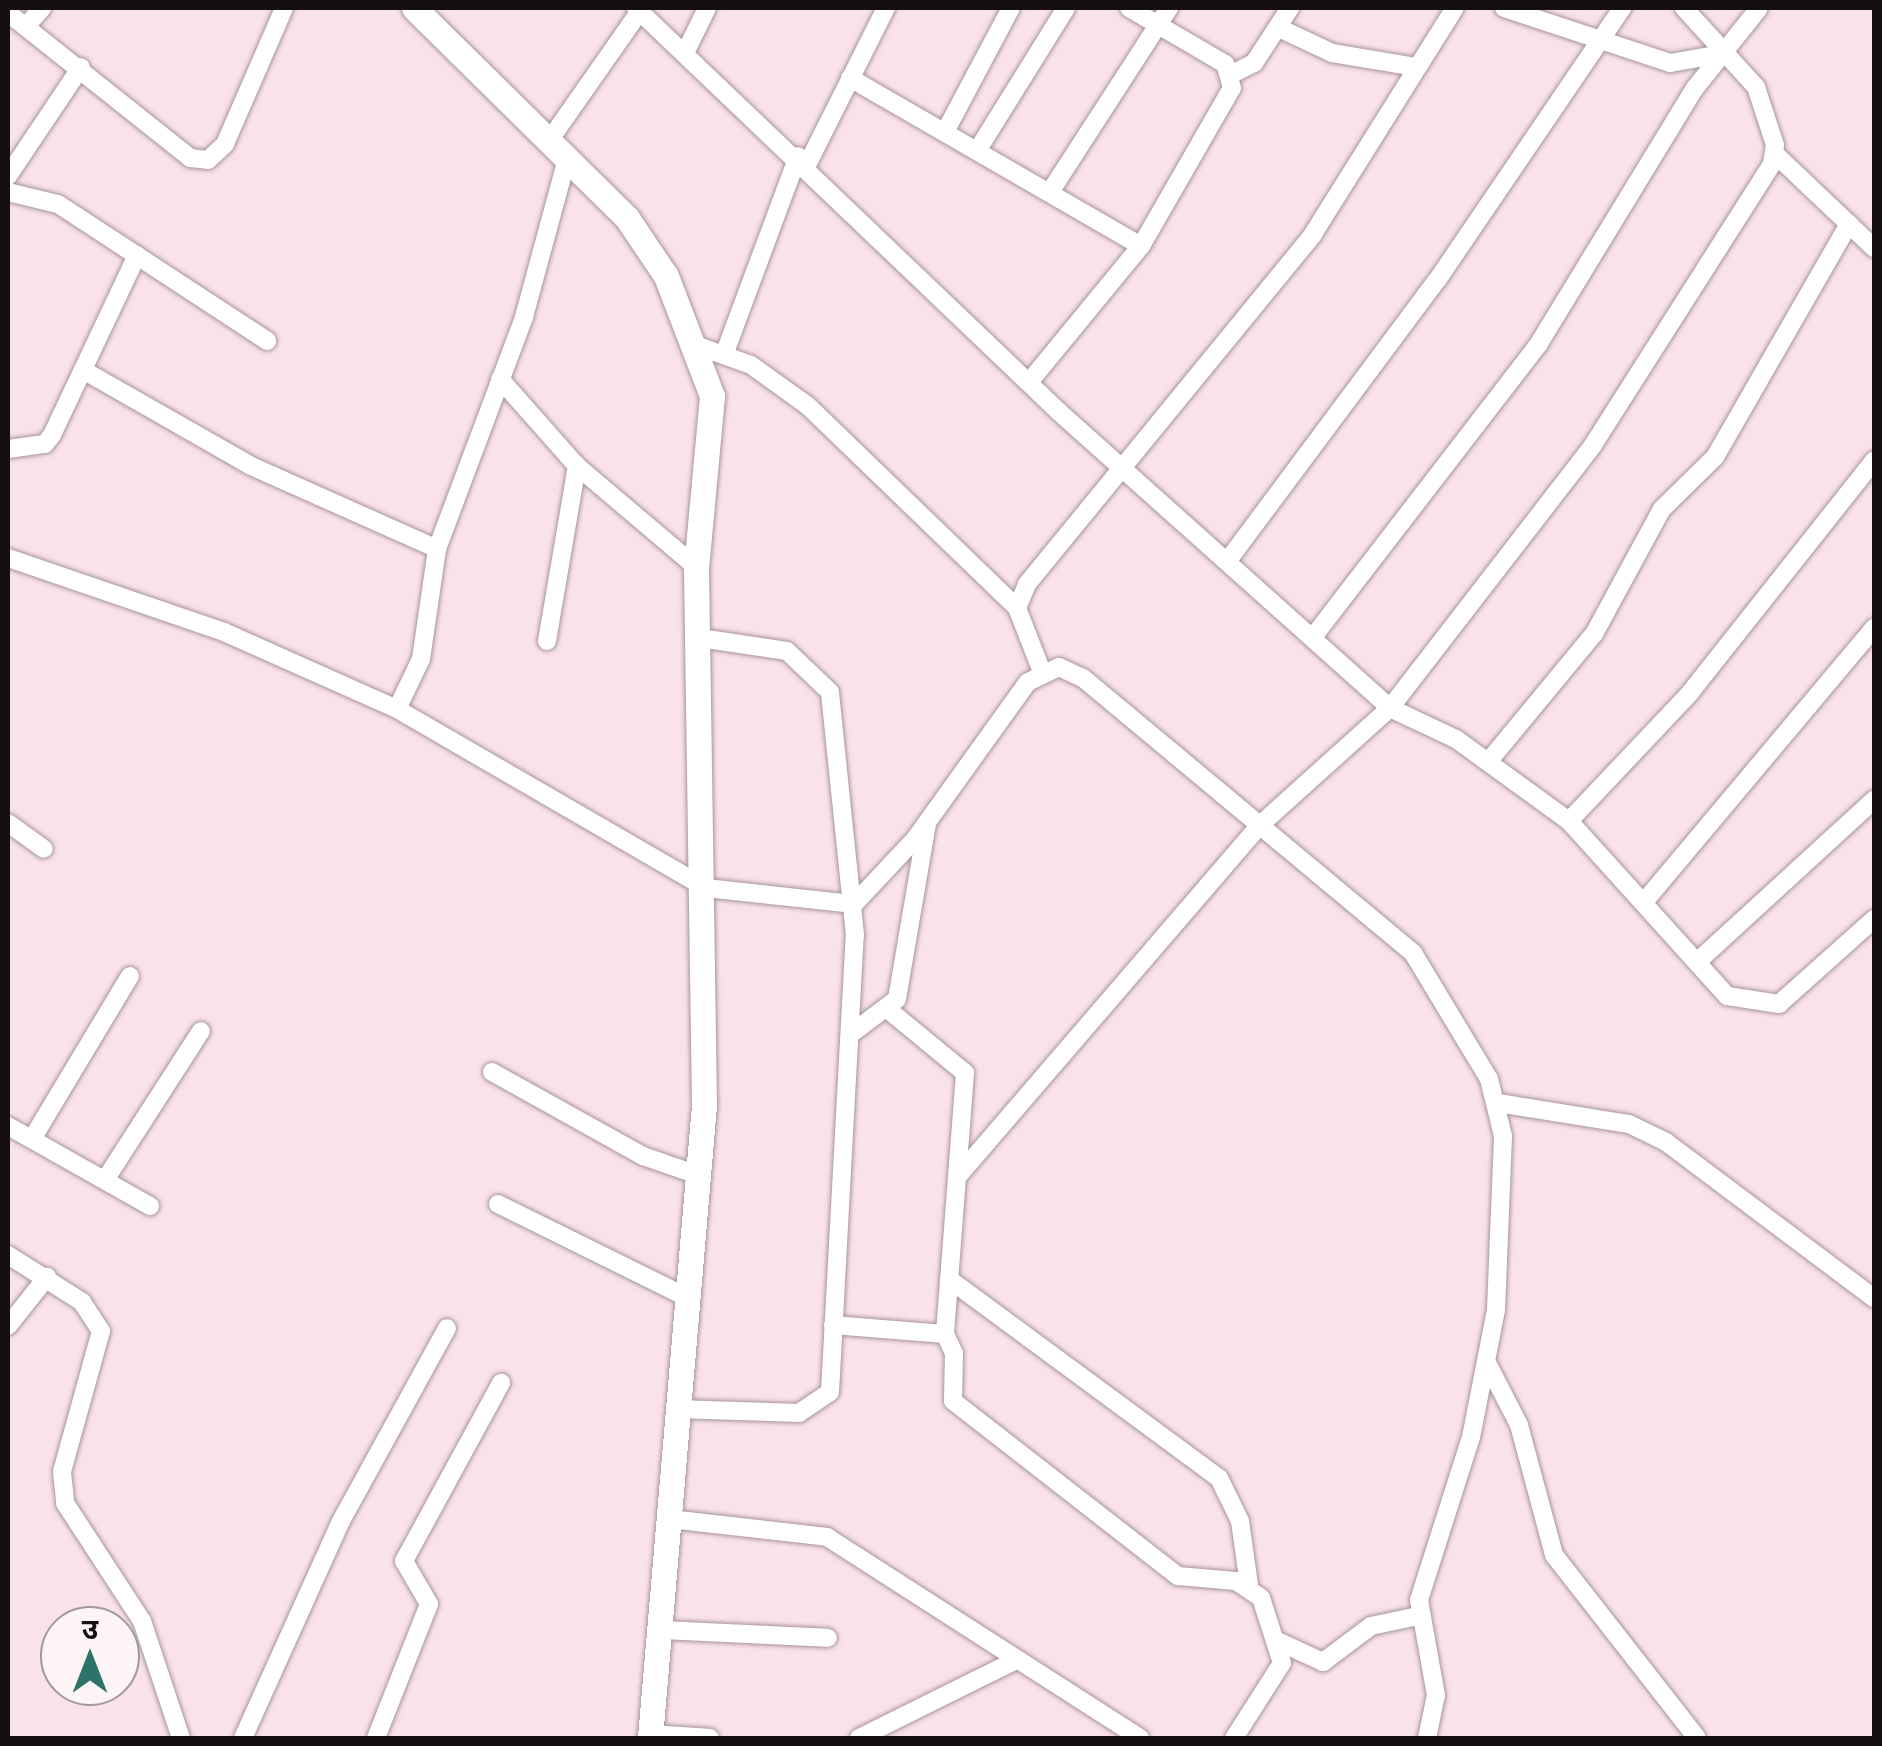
<!DOCTYPE html>
<html>
<head>
<meta charset="utf-8">
<style>
  body { margin:0 }
  #map { position:relative; width:1882px; height:1746px; overflow:hidden; background:#f9e3e8; font-family:Barlow,"Noto Sans Devanagari",sans-serif }
  div>[style] { position:absolute }
  .roads { filter:drop-shadow(0 0 2px #a89499) drop-shadow(0 0 2px #a89499) }
  .street>* { height:18px; margin:-9px; padding:0 9px; transform-origin:9px; border-radius:9px; background:#fff }
  .secondary>* { height:25px; margin:-12.5px; padding:0 12.5px; transform-origin:12.5px; border-radius:12.5px; background:#fff }
  span { translate:-50% -50%; white-space:nowrap; text-align:center; line-height:1.15; -webkit-text-stroke:8px #fdf4f6; paint-order:stroke }
  .frame { position:absolute; inset:0; border:10px solid #160f10; pointer-events:none }
  .north { position:absolute; left:40px; top:1606px; width:100px; height:100px; box-sizing:border-box; background:#fdf4f6; border:2px solid #a1989a; border-radius:50%; rotate:0deg; font-size:28px; font-weight:700; line-height:40px; text-align:center; color:#160f10 }
  .north::after { content:''; display:block; margin:auto; width:35px; height:45px; background:#2e7369; clip-path:polygon(50% 0,100% 100%,50% 72%,0 100%) }
</style>
</head>
<body>
<div id="map">
  <div class="roads">
    <div class="street">
      <div style="left:636px;top:8px;width:584px;rotate:43.68deg"></div>
      <div style="left:1058px;top:411px;width:445px;rotate:41.8deg"></div>
      <div style="left:1390px;top:708px;width:332px;rotate:-52.3deg"></div>
      <div style="left:1593px;top:445px;width:333px;rotate:-57.5deg"></div>
      <div style="left:1772px;top:164px;width:19px;rotate:-81deg"></div>
      <div style="left:1775px;top:145px;width:61px;rotate:-108.1deg"></div>
      <div style="left:1756px;top:87px;width:107px;rotate:-132.3deg"></div>
      <div style="left:1504px;top:8px;width:175px;rotate:18.3deg"></div>
      <div style="left:1670px;top:63px;width:53px;rotate:-9.8deg"></div>
      <div style="left:8px;top:13px;width:233px;rotate:38.5deg"></div>
      <div style="left:190px;top:158px;width:18px;rotate:6deg"></div>
      <div style="left:208px;top:160px;width:23px;rotate:-43deg"></div>
      <div style="left:225px;top:144px;width:148px;rotate:-66.5deg"></div>
      <div style="left:26px;top:26px;width:24px;rotate:-48deg"></div>
      <div style="left:1279px;top:28px;width:59px;rotate:25.3deg"></div>
      <div style="left:1332px;top:53px;width:86px;rotate:9.4deg"></div>
      <div style="left:685px;top:53px;width:50px;rotate:-63.9deg"></div>
      <div style="left:1232px;top:74px;width:25px;rotate:-27deg"></div>
      <div style="left:1254px;top:63px;width:66px;rotate:-56.8deg"></div>
      <div style="left:850px;top:78px;width:336px;rotate:30deg"></div>
      <div style="left:945px;top:132px;width:140px;rotate:-62deg"></div>
      <div style="left:551px;top:138px;width:159px;rotate:-55deg"></div>
      <div style="left:977px;top:151px;width:168px;rotate:-58.1deg"></div>
      <div style="left:1775px;top:154px;width:137px;rotate:43.5deg"></div>
      <div style="left:807px;top:165px;width:176px;rotate:-63.3deg"></div>
      <div style="left:8px;top:176px;width:131px;rotate:-56.2deg"></div>
      <div style="left:8px;top:192px;width:51px;rotate:13.5deg"></div>
      <div style="left:58px;top:204px;width:250px;rotate:33.2deg"></div>
      <div style="left:1050px;top:192px;width:219px;rotate:-57.1deg"></div>
      <div style="left:698px;top:346px;width:56px;rotate:19.7deg"></div>
      <div style="left:751px;top:365px;width:70px;rotate:35.7deg"></div>
      <div style="left:808px;top:406px;width:291px;rotate:44deg"></div>
      <div style="left:724px;top:355px;width:212px;rotate:-69.6deg"></div>
      <div style="left:83px;top:370px;width:193px;rotate:29.7deg"></div>
      <div style="left:251px;top:466px;width:204px;rotate:24deg"></div>
      <div style="left:500px;top:379px;width:116px;rotate:48.5deg"></div>
      <div style="left:577px;top:466px;width:156px;rotate:40.3deg"></div>
      <div style="left:1030px;top:381px;width:175px;rotate:-50.6deg"></div>
      <div style="left:1141px;top:246px;width:182px;rotate:-60.1deg"></div>
      <div style="left:1232px;top:88px;width:25px;rotate:-106deg"></div>
      <div style="left:1225px;top:64px;width:111px;rotate:-149.7deg"></div>
      <div style="left:8px;top:449px;width:37px;rotate:-8deg"></div>
      <div style="left:45px;top:444px;width:11px;rotate:-52deg"></div>
      <div style="left:52px;top:435px;width:199px;rotate:-64.7deg"></div>
      <div style="left:8px;top:558px;width:228px;rotate:18.9deg"></div>
      <div style="left:224px;top:632px;width:189px;rotate:24deg"></div>
      <div style="left:397px;top:709px;width:55px;rotate:-64.4deg"></div>
      <div style="left:421px;top:659px;width:111px;rotate:-81.7deg"></div>
      <div style="left:437px;top:549px;width:248px;rotate:-69.4deg"></div>
      <div style="left:524px;top:317px;width:168px;rotate:-74.8deg"></div>
      <div style="left:1229px;top:559px;width:349px;rotate:-53.3deg"></div>
      <div style="left:1438px;top:279px;width:328px;rotate:-55.8deg"></div>
      <div style="left:1313px;top:637px;width:369px;rotate:-52.4deg"></div>
      <div style="left:1538px;top:345px;width:301px;rotate:-58.6deg"></div>
      <div style="left:1695px;top:88px;width:102px;rotate:-51.3deg"></div>
      <div style="left:547px;top:641px;width:178px;rotate:-80.3deg"></div>
      <div style="left:1042px;top:672px;width:69px;rotate:-111.3deg"></div>
      <div style="left:1017px;top:608px;width:26px;rotate:-67deg"></div>
      <div style="left:1027px;top:584px;width:452px;rotate:-50.7deg"></div>
      <div style="left:1313px;top:234px;width:267px;rotate:-57.9deg"></div>
      <div style="left:397px;top:709px;width:357px;rotate:30.1deg"></div>
      <div style="left:706px;top:888px;width:149px;rotate:6.2deg"></div>
      <div style="left:854px;top:904px;width:89px;rotate:-46.8deg"></div>
      <div style="left:915px;top:839px;width:193px;rotate:-54.3deg"></div>
      <div style="left:1028px;top:682px;width:34px;rotate:-26deg"></div>
      <div style="left:1059px;top:667px;width:26px;rotate:25deg"></div>
      <div style="left:1083px;top:678px;width:430px;rotate:39.8deg"></div>
      <div style="left:1413px;top:953px;width:147px;rotate:58.9deg"></div>
      <div style="left:1489px;top:1079px;width:59px;rotate:76.2deg"></div>
      <div style="left:1503px;top:1136px;width:174px;rotate:92.3deg"></div>
      <div style="left:1496px;top:1310px;width:129px;rotate:101.1deg"></div>
      <div style="left:1471px;top:1437px;width:171px;rotate:107.7deg"></div>
      <div style="left:1419px;top:1600px;width:97px;rotate:79.9deg"></div>
      <div style="left:1436px;top:1695px;width:44px;rotate:101.8deg"></div>
      <div style="left:1488px;top:762px;width:166px;rotate:-50.4deg"></div>
      <div style="left:1594px;top:634px;width:142px;rotate:-61.5deg"></div>
      <div style="left:1662px;top:509px;width:74px;rotate:-44.5deg"></div>
      <div style="left:1715px;top:457px;width:269px;rotate:-60.1deg"></div>
      <div style="left:1569px;top:821px;width:175px;rotate:-46.6deg"></div>
      <div style="left:1689px;top:694px;width:298px;rotate:-51.6deg"></div>
      <div style="left:8px;top:823px;width:44px;rotate:35.8deg"></div>
      <div style="left:1644px;top:902px;width:358px;rotate:-50deg"></div>
      <div style="left:1697px;top:962px;width:240px;rotate:-42.5deg"></div>
      <div style="left:891px;top:1012px;width:96px;rotate:39.5deg"></div>
      <div style="left:965px;top:1073px;width:262px;rotate:94.4deg"></div>
      <div style="left:852px;top:1033px;width:56px;rotate:-37.1deg"></div>
      <div style="left:897px;top:999px;width:179px;rotate:-80.3deg"></div>
      <div style="left:492px;top:1072px;width:173px;rotate:29.1deg"></div>
      <div style="left:643px;top:1156px;width:58px;rotate:19.1deg"></div>
      <div style="left:1498px;top:1103px;width:133px;rotate:9.1deg"></div>
      <div style="left:1629px;top:1124px;width:41px;rotate:25.9deg"></div>
      <div style="left:1666px;top:1142px;width:260px;rotate:36.9deg"></div>
      <div style="left:8px;top:1126px;width:163px;rotate:29.4deg"></div>
      <div style="left:32px;top:1139px;width:190px;rotate:-59deg"></div>
      <div style="left:958px;top:1176px;width:463px;rotate:-49.3deg"></div>
      <div style="left:1260px;top:825px;width:175px;rotate:-42deg"></div>
      <div style="left:1390px;top:708px;width:73px;rotate:25.2deg"></div>
      <div style="left:1456px;top:739px;width:140px;rotate:36deg"></div>
      <div style="left:1569px;top:821px;width:236px;rotate:47.9deg"></div>
      <div style="left:1727px;top:996px;width:53px;rotate:8.7deg"></div>
      <div style="left:1779px;top:1004px;width:127px;rotate:-41.8deg"></div>
      <div style="left:105px;top:1180px;width:177px;rotate:-57.2deg"></div>
      <div style="left:498px;top:1204px;width:212px;rotate:26.3deg"></div>
      <div style="left:8px;top:1255px;width:88px;rotate:32.4deg"></div>
      <div style="left:82px;top:1302px;width:35px;rotate:57deg"></div>
      <div style="left:101px;top:1331px;width:146px;rotate:105.5deg"></div>
      <div style="left:62px;top:1472px;width:31px;rotate:84deg"></div>
      <div style="left:65px;top:1503px;width:141px;rotate:56.9deg"></div>
      <div style="left:142px;top:1621px;width:123px;rotate:71.6deg"></div>
      <div style="left:949px;top:1279px;width:335px;rotate:36.4deg"></div>
      <div style="left:1219px;top:1478px;width:48px;rotate:64deg"></div>
      <div style="left:1240px;top:1521px;width:65px;rotate:82deg"></div>
      <div style="left:833px;top:1325px;width:112px;rotate:4.6deg"></div>
      <div style="left:945px;top:1334px;width:21px;rotate:65deg"></div>
      <div style="left:954px;top:1353px;width:48px;rotate:91.2deg"></div>
      <div style="left:953px;top:1401px;width:285px;rotate:37.9deg"></div>
      <div style="left:1178px;top:1576px;width:58px;rotate:4.9deg"></div>
      <div style="left:1236px;top:1581px;width:30px;rotate:34deg"></div>
      <div style="left:1261px;top:1598px;width:68px;rotate:72.1deg"></div>
      <div style="left:1282px;top:1663px;width:89px;rotate:122.6deg"></div>
      <div style="left:8px;top:1326px;width:63px;rotate:-51.5deg"></div>
      <div style="left:1486px;top:1361px;width:72px;rotate:62.7deg"></div>
      <div style="left:1519px;top:1425px;width:135px;rotate:74.9deg"></div>
      <div style="left:1554px;top:1555px;width:232px;rotate:52deg"></div>
      <div style="left:678px;top:1409px;width:121px;rotate:1.9deg"></div>
      <div style="left:799px;top:1413px;width:37px;rotate:-34deg"></div>
      <div style="left:830px;top:1392px;width:458px;rotate:-86.9deg"></div>
      <div style="left:855px;top:935px;width:244px;rotate:-95.9deg"></div>
      <div style="left:830px;top:692px;width:59px;rotate:-136.4deg"></div>
      <div style="left:787px;top:651px;width:88px;rotate:-171.5deg"></div>
      <div style="left:670px;top:1519px;width:158px;rotate:6.5deg"></div>
      <div style="left:827px;top:1537px;width:372px;rotate:32.7deg"></div>
      <div style="left:661px;top:1630px;width:167px;rotate:2.7deg"></div>
      <div style="left:1275px;top:1640px;width:53px;rotate:24.6deg"></div>
      <div style="left:1323px;top:1662px;width:60px;rotate:-36.9deg"></div>
      <div style="left:1371px;top:1626px;width:48px;rotate:-12deg"></div>
      <div style="left:652px;top:1734px;width:58px;rotate:3.9deg"></div>
      <div style="left:243px;top:1738px;width:238px;rotate:-65.7deg"></div>
      <div style="left:341px;top:1521px;width:220px;rotate:-61.2deg"></div>
      <div style="left:376px;top:1738px;width:144px;rotate:-68.4deg"></div>
      <div style="left:429px;top:1604px;width:50px;rotate:-120.2deg"></div>
      <div style="left:404px;top:1561px;width:203px;rotate:-61.4deg"></div>
      <div style="left:859px;top:1738px;width:175px;rotate:-26.4deg"></div>
    </div>
    <div class="secondary">
      <div style="left:414px;top:8px;width:299px;rotate:44.6deg"></div>
      <div style="left:627px;top:218px;width:70px;rotate:56.1deg"></div>
      <div style="left:666px;top:276px;width:129px;rotate:69deg"></div>
      <div style="left:712px;top:396px;width:172px;rotate:95.3deg"></div>
      <div style="left:696px;top:567px;width:538px;rotate:89.15deg"></div>
      <div style="left:704px;top:1105px;width:635px;rotate:94.88deg"></div>
    </div>
  </div>
  <div class="frame"></div>
  <div class="north">उ</div>
</div>
</body>
</html>
